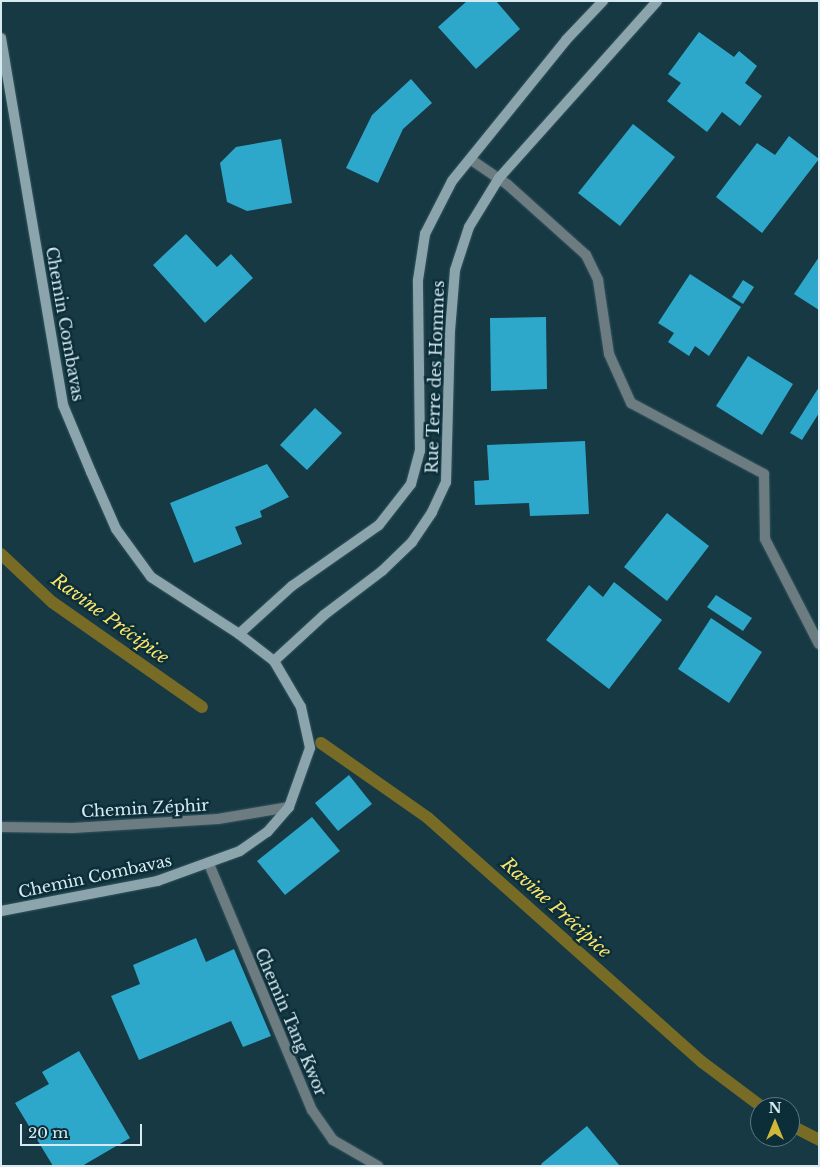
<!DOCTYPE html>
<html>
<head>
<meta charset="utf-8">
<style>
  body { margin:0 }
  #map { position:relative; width:820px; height:1167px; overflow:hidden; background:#163943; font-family:"Libre Baskerville",serif }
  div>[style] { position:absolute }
  .stream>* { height:12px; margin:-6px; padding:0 6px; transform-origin:6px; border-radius:6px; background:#786b25 }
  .building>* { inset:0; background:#2da8ca }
  .roads { filter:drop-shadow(0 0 1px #35555f) drop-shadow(0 0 1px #35555f) }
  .street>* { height:10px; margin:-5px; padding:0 5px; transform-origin:5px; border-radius:5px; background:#6d7c81 }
  .secondary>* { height:10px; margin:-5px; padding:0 5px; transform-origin:5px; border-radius:5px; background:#8ca5ad }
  span { translate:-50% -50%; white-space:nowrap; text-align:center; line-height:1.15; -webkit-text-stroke:5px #0b2e39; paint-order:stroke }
  .street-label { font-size:16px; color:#d8eaf1 }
  .water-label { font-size:18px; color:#fde56c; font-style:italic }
  .frame { position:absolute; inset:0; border:2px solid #d8eaf1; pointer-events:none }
  .north { position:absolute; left:750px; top:1097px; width:50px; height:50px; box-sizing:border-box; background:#0b2e39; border:1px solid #5d7983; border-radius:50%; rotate:0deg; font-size:14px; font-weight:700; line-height:20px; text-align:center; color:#d8eaf1 }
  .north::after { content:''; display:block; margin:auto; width:18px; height:22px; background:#cfb837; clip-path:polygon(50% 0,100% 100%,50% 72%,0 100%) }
  .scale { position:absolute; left:20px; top:1124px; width:122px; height:22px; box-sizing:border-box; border:2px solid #d8eaf1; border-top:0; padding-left:6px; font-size:15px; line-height:18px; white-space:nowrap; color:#d8eaf1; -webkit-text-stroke:4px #0b2e39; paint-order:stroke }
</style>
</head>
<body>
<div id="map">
  <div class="stream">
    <div style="left:1px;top:554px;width:70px;rotate:43.3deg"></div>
    <div style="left:52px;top:602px;width:183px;rotate:35deg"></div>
    <div style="left:321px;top:743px;width:131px;rotate:35deg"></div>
    <div style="left:428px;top:818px;width:367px;rotate:41.7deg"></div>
    <div style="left:702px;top:1062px;width:75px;rotate:36.9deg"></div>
    <div style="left:790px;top:1125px;width:33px;rotate:27deg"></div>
  </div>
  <div class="building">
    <div style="clip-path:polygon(467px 1px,496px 1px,520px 29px,476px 69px,438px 27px)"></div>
    <div style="clip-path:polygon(699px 32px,734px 57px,739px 51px,757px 66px,745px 83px,762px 96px,740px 126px,722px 112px,707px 132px,667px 101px,681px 83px,668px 74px)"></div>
    <div style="clip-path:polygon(411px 79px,432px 103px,403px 129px,378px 183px,346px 168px,372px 115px)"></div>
    <div style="clip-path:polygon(633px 124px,675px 157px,620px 226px,578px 193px)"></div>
    <div style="clip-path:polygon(789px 136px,819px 159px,762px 233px,716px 197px,757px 143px,775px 155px)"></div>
    <div style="clip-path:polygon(281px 139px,292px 203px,247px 211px,227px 202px,220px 163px,236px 147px)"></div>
    <div style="clip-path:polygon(186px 234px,217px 267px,231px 254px,253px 278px,205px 323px,153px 265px)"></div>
    <div style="clip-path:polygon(819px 257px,819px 310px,794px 294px)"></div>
    <div style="clip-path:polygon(690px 274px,741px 307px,709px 356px,695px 346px,689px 356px,668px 342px,674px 333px,658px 323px)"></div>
    <div style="clip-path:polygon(743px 280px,754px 287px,743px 304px,732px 297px)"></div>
    <div style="clip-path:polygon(546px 317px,547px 389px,491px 391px,490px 318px)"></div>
    <div style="clip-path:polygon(748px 356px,793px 384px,762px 435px,716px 406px)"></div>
    <div style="clip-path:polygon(819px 387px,819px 413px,802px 440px,790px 433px)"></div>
    <div style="clip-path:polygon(315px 408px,342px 433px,307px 470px,280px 445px)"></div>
    <div style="clip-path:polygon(585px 441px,589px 514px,530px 516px,529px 503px,475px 505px,474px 481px,489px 480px,487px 445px)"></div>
    <div style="clip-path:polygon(267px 464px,289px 497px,260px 511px,262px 517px,235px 527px,242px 544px,194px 563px,170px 503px)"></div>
    <div style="clip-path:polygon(667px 513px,709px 546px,667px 601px,624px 567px)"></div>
    <div style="clip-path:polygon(614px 582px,662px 620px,609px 689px,546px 640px,589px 585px,603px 597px)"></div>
    <div style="clip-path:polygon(716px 595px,752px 618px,743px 631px,707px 607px)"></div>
    <div style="clip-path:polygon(711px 618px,762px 652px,729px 703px,678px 669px)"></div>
    <div style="clip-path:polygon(349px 775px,372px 804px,338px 831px,315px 803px)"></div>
    <div style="clip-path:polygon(312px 817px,340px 851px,285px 895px,257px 861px)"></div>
    <div style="clip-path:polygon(196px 938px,206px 962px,234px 949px,271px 1036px,243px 1047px,231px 1021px,139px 1060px,111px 996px,140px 984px,133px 965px)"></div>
    <div style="clip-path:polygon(79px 1051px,130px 1138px,82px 1166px,53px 1166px,15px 1103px,49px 1084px,42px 1072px)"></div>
    <div style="clip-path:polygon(587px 1126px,620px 1166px,543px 1166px,541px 1164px)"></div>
  </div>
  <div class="roads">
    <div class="street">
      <div style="left:470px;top:159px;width:46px;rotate:34.4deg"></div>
      <div style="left:508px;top:185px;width:105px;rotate:41.9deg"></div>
      <div style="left:586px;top:255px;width:28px;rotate:64deg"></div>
      <div style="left:598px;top:280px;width:75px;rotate:81.5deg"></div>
      <div style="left:609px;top:354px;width:54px;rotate:65.8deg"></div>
      <div style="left:631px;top:403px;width:151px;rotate:28.1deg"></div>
      <div style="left:764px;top:474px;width:65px;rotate:89.1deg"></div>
      <div style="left:765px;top:539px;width:118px;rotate:62.8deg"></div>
      <div style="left:1px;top:827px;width:72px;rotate:0.8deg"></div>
      <div style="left:73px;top:828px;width:145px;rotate:-3.6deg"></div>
      <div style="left:218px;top:819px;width:72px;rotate:-9.6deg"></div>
      <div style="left:209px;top:864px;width:267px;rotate:67.3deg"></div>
      <div style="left:312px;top:1110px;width:37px;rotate:55deg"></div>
      <div style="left:333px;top:1140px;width:52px;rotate:30deg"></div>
    </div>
    <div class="secondary">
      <div style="left:1px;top:38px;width:372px;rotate:80.4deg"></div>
      <div style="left:63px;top:405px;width:73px;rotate:67.3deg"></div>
      <div style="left:91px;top:472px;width:62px;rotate:66.3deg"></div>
      <div style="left:116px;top:529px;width:59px;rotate:53.9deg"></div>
      <div style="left:151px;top:577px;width:105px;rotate:32.9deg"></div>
      <div style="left:239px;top:634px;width:44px;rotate:37.6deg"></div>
      <div style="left:274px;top:661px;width:53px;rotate:59.6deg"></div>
      <div style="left:301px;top:707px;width:42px;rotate:77.6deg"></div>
      <div style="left:310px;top:748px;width:63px;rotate:109.6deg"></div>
      <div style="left:289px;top:807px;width:33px;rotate:131deg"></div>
      <div style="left:267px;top:832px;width:33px;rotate:145deg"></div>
      <div style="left:240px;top:851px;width:88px;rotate:160.1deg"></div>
      <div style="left:157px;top:881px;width:159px;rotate:169.1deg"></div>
      <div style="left:239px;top:634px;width:72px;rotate:-42.2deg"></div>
      <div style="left:292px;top:586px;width:106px;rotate:-35deg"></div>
      <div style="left:379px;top:525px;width:52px;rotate:-52deg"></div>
      <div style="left:411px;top:484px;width:34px;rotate:-75deg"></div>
      <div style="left:420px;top:451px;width:171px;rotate:-90.7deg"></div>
      <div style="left:418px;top:280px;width:47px;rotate:-81.3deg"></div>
      <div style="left:425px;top:234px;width:59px;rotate:-63deg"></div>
      <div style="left:452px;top:181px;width:181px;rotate:-51deg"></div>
      <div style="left:566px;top:40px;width:54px;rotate:-46.5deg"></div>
      <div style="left:274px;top:661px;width:68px;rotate:-42.6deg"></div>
      <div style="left:324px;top:615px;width:73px;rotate:-37.2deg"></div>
      <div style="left:382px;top:571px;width:42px;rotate:-44deg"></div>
      <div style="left:412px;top:542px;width:36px;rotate:-56deg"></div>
      <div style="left:432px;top:512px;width:33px;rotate:-65deg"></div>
      <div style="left:446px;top:482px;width:151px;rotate:-88.5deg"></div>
      <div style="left:450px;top:331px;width:61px;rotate:-85.3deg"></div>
      <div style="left:455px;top:270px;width:45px;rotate:-72deg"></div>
      <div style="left:469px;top:227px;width:57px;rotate:-58.5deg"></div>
      <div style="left:499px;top:178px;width:237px;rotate:-48.2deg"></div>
    </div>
  </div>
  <div class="street-label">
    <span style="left:65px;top:324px;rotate:80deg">Chemin Combavas</span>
    <span style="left:435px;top:377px;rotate:-88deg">Rue Terre des Hommes</span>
    <span style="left:145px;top:808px;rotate:-3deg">Chemin Zéphir</span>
    <span style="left:95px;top:876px;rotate:-12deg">Chemin Combavas</span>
    <span style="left:291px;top:1022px;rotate:67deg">Chemin Tang Kwor</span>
  </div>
  <div class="water-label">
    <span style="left:110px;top:619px;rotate:36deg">Ravine Précipice</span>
    <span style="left:556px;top:908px;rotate:42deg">Ravine Précipice</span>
  </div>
  <div class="frame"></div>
  <div class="north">N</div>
  <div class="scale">20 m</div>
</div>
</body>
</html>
